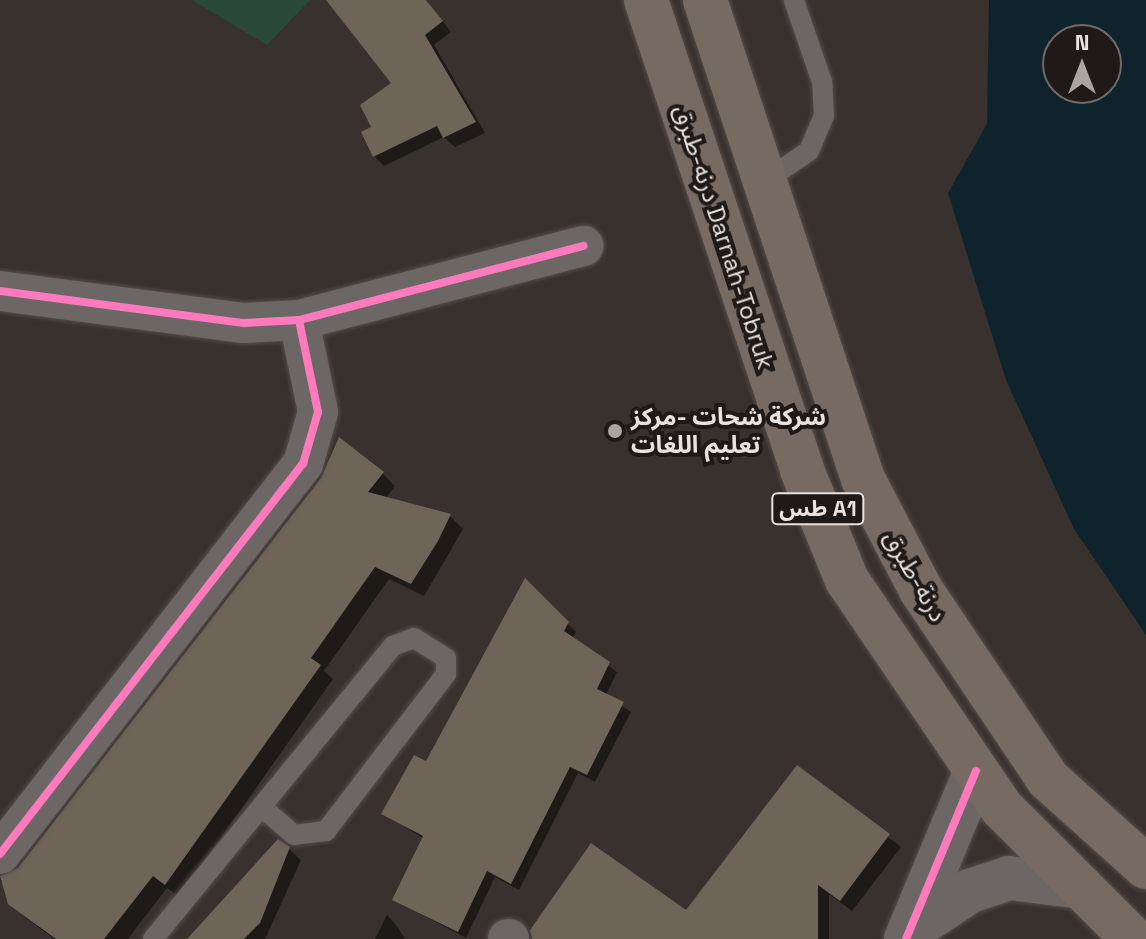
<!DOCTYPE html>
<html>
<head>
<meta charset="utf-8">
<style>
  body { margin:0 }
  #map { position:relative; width:1146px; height:939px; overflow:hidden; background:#39312e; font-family:"Space Grotesk","Noto Sans Arabic",sans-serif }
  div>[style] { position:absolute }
  .green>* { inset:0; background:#2a4a37 }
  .water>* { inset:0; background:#0e232c }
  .shadow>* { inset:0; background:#0007 }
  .building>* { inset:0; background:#6f6458 }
  .roads { filter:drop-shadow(0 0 2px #544e4b) drop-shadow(0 0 2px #544e4b) }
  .service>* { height:20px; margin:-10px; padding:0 10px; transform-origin:10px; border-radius:10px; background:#6c6764 }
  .minor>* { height:40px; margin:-20px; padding:0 20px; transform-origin:20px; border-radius:20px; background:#6c6764 }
  .tertiary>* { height:44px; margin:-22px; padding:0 22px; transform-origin:22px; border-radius:22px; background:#6c6764 }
  .trunk>* { height:44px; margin:-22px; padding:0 22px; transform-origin:22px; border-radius:22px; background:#766a62 }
  .cycleway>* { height:8px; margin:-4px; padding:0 4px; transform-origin:4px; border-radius:4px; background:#fd7abc }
  .dots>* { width:22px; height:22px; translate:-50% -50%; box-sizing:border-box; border:4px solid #1f1a17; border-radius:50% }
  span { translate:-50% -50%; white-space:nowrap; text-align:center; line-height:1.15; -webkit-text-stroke:8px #1f1a17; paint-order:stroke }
  .shield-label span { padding:2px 6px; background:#1f1a17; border:2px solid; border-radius:6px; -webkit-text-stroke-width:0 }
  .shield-label { font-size:22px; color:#eae2de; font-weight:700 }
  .street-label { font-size:24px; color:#eae2de }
  .poi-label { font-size:24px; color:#eae2de; font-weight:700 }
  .left { translate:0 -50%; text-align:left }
  .north { position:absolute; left:1042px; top:24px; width:80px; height:80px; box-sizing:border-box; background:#1f1a17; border:2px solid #706a67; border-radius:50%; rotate:0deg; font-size:22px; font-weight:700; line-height:32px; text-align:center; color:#eae2de }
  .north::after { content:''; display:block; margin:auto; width:28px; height:36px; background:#aca4a0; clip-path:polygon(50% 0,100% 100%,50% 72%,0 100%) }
</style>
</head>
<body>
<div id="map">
  <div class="green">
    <div style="clip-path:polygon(192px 0,310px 0,267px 45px)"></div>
  </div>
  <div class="water">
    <div style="clip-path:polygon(evenodd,989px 0,1146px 0,1146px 635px,1074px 529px,1006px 380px,948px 193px,987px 124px,989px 0,1058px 40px,1106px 40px,1106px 88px,1058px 88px,1058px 40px)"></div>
  </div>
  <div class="shadow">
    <div style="clip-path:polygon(350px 0,426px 0,451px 32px,434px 45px,485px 133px,455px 147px,444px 137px,384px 166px,374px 156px,373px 128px,394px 84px)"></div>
    <div style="clip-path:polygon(382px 473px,395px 486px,385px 499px,450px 516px,463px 529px,424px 596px,389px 579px,324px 671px,333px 679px,208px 856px,178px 896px,167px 888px,128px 939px,54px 939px,24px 916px,0 880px,19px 870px)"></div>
    <div style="clip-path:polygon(525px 582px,576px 632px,572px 639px,617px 672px,606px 695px,631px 712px,595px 782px,578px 773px,519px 890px,495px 877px,466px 938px,394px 900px,424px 839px,384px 813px,427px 764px)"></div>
    <div style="clip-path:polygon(798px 768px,901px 847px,852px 911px,829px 894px,829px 939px,539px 939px,687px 913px)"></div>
    <div style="clip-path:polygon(289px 849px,301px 860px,265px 939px,189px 939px)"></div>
    <div style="clip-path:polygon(387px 915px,397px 926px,405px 939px,375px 939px)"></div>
  </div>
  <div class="building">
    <div style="clip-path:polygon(326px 0,426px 0,443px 21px,425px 35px,476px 122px,443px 138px,437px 126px,373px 157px,361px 132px,371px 127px,360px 105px,391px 83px)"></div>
    <div style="clip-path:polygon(339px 437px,384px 472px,368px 492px,451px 514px,438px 541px,411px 584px,375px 567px,311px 658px,321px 665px,165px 885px,153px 876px,104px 939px,56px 939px,8px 904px,0 876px,18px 868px,321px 478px)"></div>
    <div style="clip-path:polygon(525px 578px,569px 622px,564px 631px,610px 662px,597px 689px,624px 702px,587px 775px,570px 767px,511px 884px,487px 871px,458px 932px,392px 900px,423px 836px,381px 814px,414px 755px,426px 761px)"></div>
    <div style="clip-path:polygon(797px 765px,890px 834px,840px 901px,818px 885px,818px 939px,532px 939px,530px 930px,591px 843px,686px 910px)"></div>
    <div style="clip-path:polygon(278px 839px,290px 847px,260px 923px,244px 939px,187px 939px)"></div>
  </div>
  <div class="roads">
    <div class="service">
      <div style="left:765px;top:181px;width:53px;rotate:-34.3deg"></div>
      <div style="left:809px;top:151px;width:38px;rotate:-67deg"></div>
      <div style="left:824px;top:116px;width:34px;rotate:-93deg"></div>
      <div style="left:822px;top:82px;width:87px;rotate:-108.9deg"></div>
      <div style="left:153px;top:939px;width:379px;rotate:-50.7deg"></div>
      <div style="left:393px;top:646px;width:22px;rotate:-21deg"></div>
      <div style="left:414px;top:638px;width:38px;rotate:32deg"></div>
      <div style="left:446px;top:658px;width:16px;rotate:90deg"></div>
      <div style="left:446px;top:674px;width:198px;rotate:127.4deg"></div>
      <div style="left:326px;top:831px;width:32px;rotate:173deg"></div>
      <div style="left:294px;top:835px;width:40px;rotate:-139deg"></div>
    </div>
    <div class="minor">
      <div style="left:0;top:291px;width:246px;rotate:7.5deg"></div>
      <div style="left:244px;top:323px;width:55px;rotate:-3.1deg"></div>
      <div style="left:299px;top:320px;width:294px;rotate:-14.6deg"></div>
      <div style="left:0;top:854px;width:494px;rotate:-52.2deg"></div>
      <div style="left:303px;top:464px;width:54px;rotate:-73.9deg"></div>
      <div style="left:318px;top:412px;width:94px;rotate:-101.7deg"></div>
      <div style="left:508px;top:939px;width:1px"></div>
    </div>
    <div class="tertiary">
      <div style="left:916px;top:927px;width:65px;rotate:-33.7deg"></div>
      <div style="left:970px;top:891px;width:41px;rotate:-18.4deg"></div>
      <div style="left:1009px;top:878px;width:73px;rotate:7.1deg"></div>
      <div style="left:906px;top:939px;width:182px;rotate:-67.4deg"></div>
    </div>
    <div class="trunk">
      <div style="left:646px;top:0;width:495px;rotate:71.6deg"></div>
      <div style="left:802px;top:470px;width:119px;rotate:67.8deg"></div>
      <div style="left:847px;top:580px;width:276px;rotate:55.8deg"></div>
      <div style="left:1002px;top:808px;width:185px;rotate:45deg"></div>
      <div style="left:705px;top:0;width:504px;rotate:71.74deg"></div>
      <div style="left:863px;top:479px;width:125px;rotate:62.4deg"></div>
      <div style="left:921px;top:590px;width:228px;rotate:56.1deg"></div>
      <div style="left:1048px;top:779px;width:132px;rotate:41.9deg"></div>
    </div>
  </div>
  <div class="cycleway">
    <div style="left:0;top:291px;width:246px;rotate:7.5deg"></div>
    <div style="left:244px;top:323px;width:55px;rotate:-3.1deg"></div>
    <div style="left:299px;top:320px;width:294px;rotate:-14.6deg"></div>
    <div style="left:0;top:854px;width:494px;rotate:-52.2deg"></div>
    <div style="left:303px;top:464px;width:54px;rotate:-73.9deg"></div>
    <div style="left:318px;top:412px;width:94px;rotate:-101.7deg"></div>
    <div style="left:906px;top:939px;width:182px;rotate:-67.4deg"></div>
  </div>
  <div class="dots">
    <div style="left:615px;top:431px;background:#aca4a0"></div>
  </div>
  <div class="shield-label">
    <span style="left:818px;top:509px">طس A1</span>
  </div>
  <div class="street-label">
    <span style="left:724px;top:237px;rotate:72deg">درنه-طبرق Darnah-Tobruk</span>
    <span style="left:915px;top:576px;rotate:60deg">درنة-طبرق</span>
  </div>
  <div class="poi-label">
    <span class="left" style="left:631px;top:431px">شركة شحات -مركز<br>تعليم اللغات</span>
  </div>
  <div class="north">N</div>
</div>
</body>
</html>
